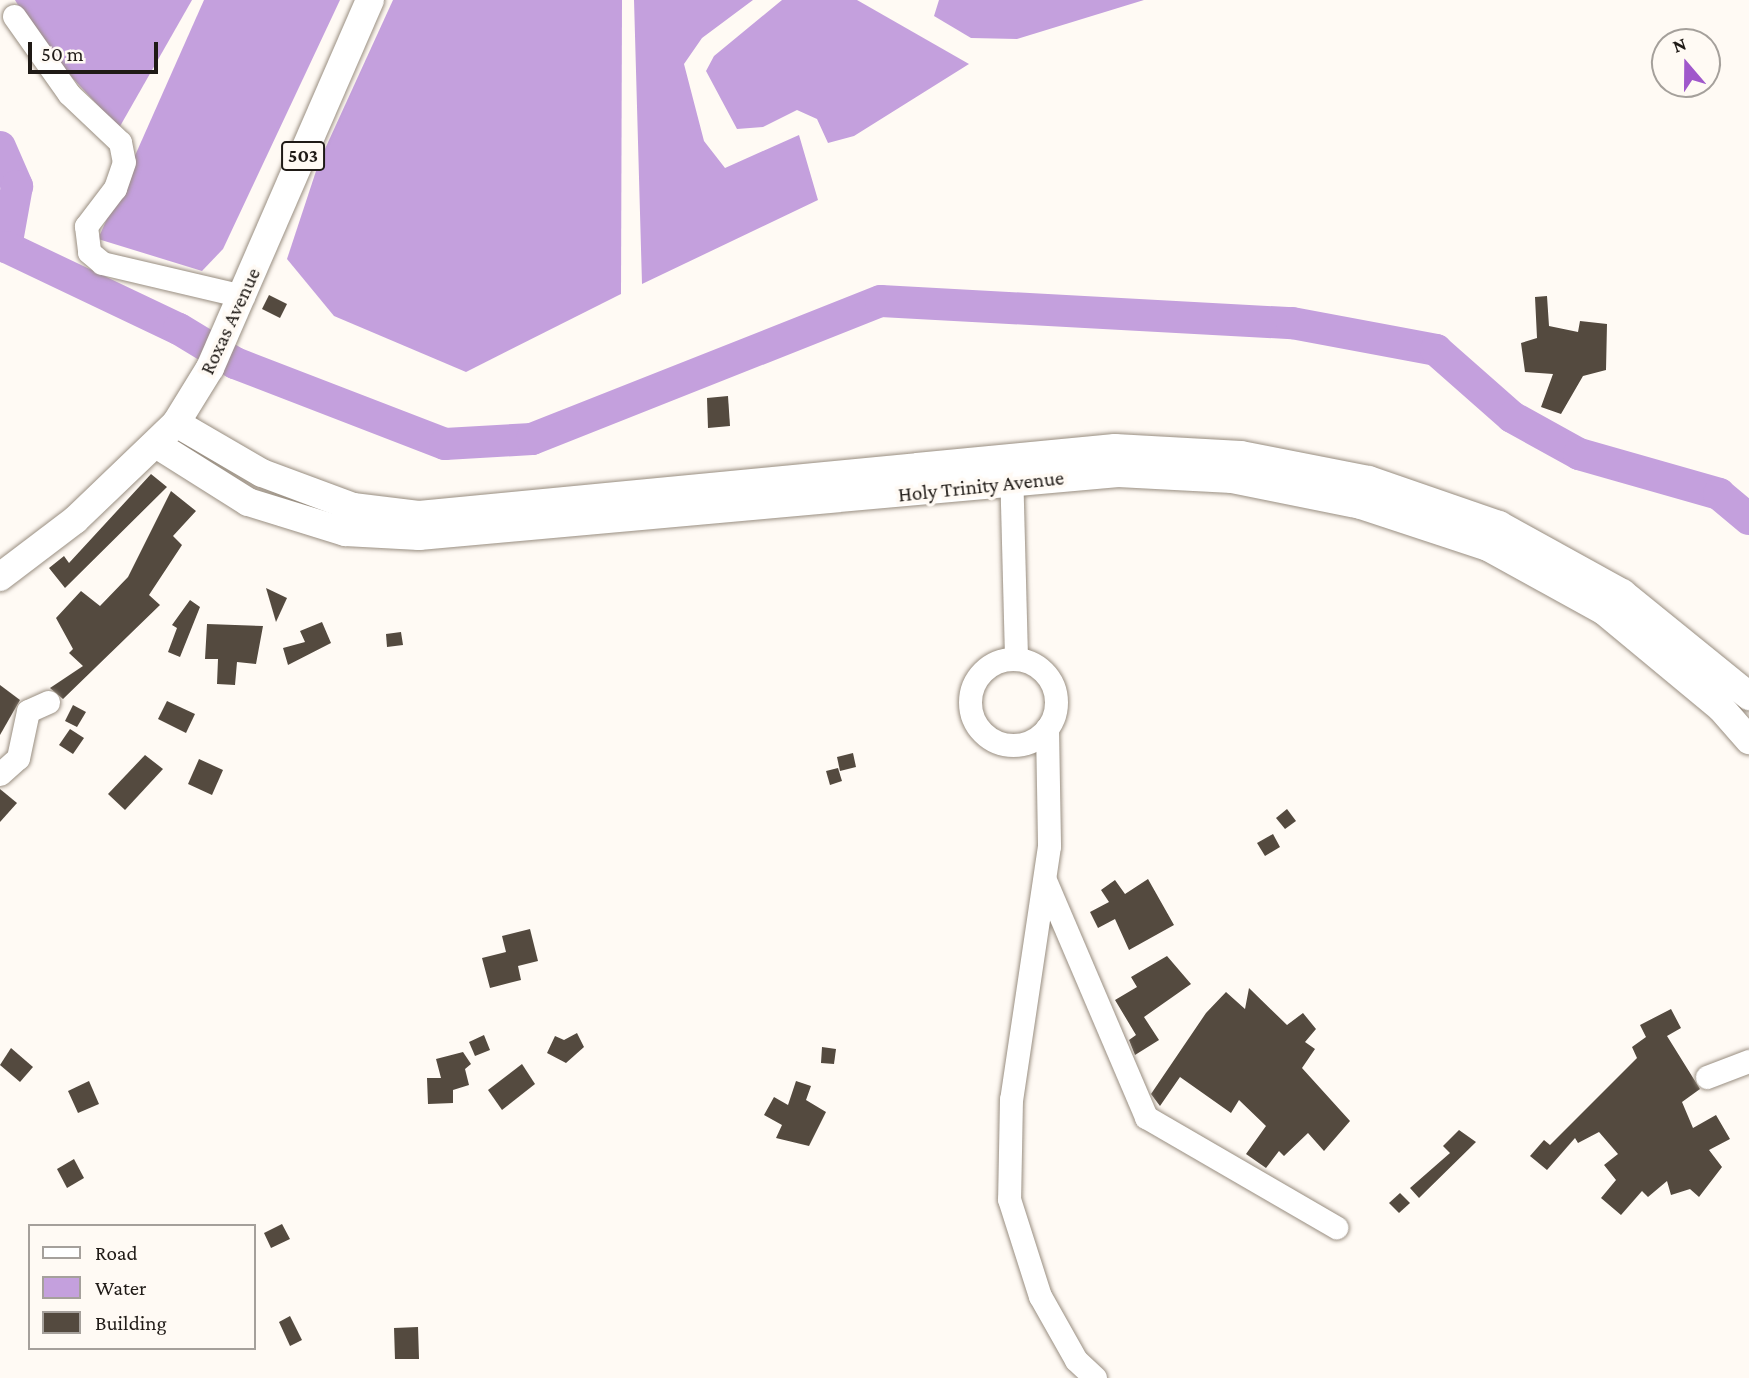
<!DOCTYPE html>
<html>
<head>
<meta charset="utf-8">
<style>
  body { margin:0 }
  #map { position:relative; width:1749px; height:1378px; overflow:hidden; background:#fffaf4; font-family:"Crimson Pro",serif }
  div>[style] { position:absolute }
  .water>* { inset:0; background:#c4a0dd }
  .river>* { height:32px; margin:-16px; padding:0 16px; transform-origin:16px; border-radius:16px; background:#c4a0dd }
  .building>* { inset:0; background:#544a3f }
  .roads { filter:drop-shadow(0 0 2px #998e81) drop-shadow(0 0 2px #998e81) }
  .minor>* { height:23px; margin:-11.5px; padding:0 11.5px; transform-origin:11.5px; border-radius:11.5px; background:#fff }
  .minor>.ring { margin:-11.5px; padding:0; box-sizing:content-box; background:none; border:23px solid #fff; border-radius:50% }
  .major>* { height:28px; margin:-14px; padding:0 14px; transform-origin:14px; border-radius:14px; background:#fff }
  span { translate:-50% -50%; white-space:nowrap; text-align:center; line-height:1.15; -webkit-text-stroke:7px #fffaf4; paint-order:stroke }
  .shield-label span { padding:2px 5px; background:#fffaf4; border:2px solid; border-radius:5px; -webkit-text-stroke-width:0 }
  .shield-label { font-size:19px; color:#1f1a16; font-weight:700 }
  .street-label { font-size:21px; color:#1f1a16 }
  .legend { position:absolute; left:28px; top:1224px; width:228px; height:126px; box-sizing:border-box; background:#fffaf4; border:2px solid #a5a09b; margin:0; padding:9px 12px; list-style:none; font-size:21px; color:#1f1a16 }
  .legend li { display:flex; align-items:center; gap:14px; height:35px }
  .legend b { width:35px; border:2px solid #a5a09b }
  .north { position:absolute; left:1651px; top:28px; width:70px; height:70px; box-sizing:border-box; background:#fffaf4; border:2px solid #a5a09b; border-radius:50%; rotate:340deg; font-size:19px; font-weight:700; line-height:28px; text-align:center; color:#1f1a16 }
  .north::after { content:''; display:block; margin:auto; width:24px; height:32px; background:#a058cb; clip-path:polygon(50% 0,100% 100%,50% 72%,0 100%) }
  .scale { position:absolute; left:28px; top:42px; width:130px; height:32px; box-sizing:border-box; border:4px solid #1f1a16; border-top:0; padding-left:9px; font-size:21px; line-height:24px; white-space:nowrap; color:#1f1a16; -webkit-text-stroke:5px #fffaf4; paint-order:stroke }
</style>
</head>
<body>
<div id="map">
  <div class="water">
    <div style="clip-path:polygon(15px 0,192px 0,119px 128px,41px 44px)"></div>
    <div style="clip-path:polygon(204px 0,340px 0,223px 249px,202px 271px,98px 239px)"></div>
    <div style="clip-path:polygon(393px 0,622px 0,621px 294px,466px 372px,334px 316px,287px 259px,319px 162px)"></div>
    <div style="clip-path:polygon(634px 0,753px 0,702px 38px,684px 64px,704px 141px,725px 168px,799px 135px,818px 200px,642px 284px)"></div>
    <div style="clip-path:polygon(782px 0,857px 0,969px 64px,854px 136px,828px 143px,817px 119px,797px 110px,763px 127px,737px 129px,706px 71px,714px 56px)"></div>
    <div style="clip-path:polygon(939px 0,1144px 0,1017px 39px,971px 38px,934px 16px)"></div>
  </div>
  <div class="river">
    <div style="left:0;top:147px;width:43px;rotate:66.4deg"></div>
    <div style="left:17px;top:186px;width:62px;rotate:100.2deg"></div>
    <div style="left:6px;top:247px;width:191px;rotate:25.4deg"></div>
    <div style="left:179px;top:329px;width:66px;rotate:31.3deg"></div>
    <div style="left:235px;top:363px;width:225px;rotate:21.1deg"></div>
    <div style="left:445px;top:444px;width:87px;rotate:-3.3deg"></div>
    <div style="left:532px;top:439px;width:375px;rotate:-21.6deg"></div>
    <div style="left:881px;top:301px;width:412px;rotate:3.1deg"></div>
    <div style="left:1292px;top:323px;width:147px;rotate:10.6deg"></div>
    <div style="left:1436px;top:350px;width:101px;rotate:41.4deg"></div>
    <div style="left:1512px;top:417px;width:77px;rotate:28.9deg"></div>
    <div style="left:1579px;top:454px;width:146px;rotate:15.9deg"></div>
    <div style="left:1719px;top:494px;width:39px;rotate:40deg"></div>
  </div>
  <div class="building">
    <div style="clip-path:polygon(269px 295px,287px 304px,280px 318px,262px 309px)"></div>
    <div style="clip-path:polygon(1547px 296px,1549px 326px,1578px 332px,1580px 321px,1607px 324px,1606px 370px,1583px 376px,1561px 414px,1541px 407px,1553px 374px,1525px 372px,1521px 343px,1537px 338px,1535px 297px)"></div>
    <div style="clip-path:polygon(728px 396px,730px 426px,708px 428px,707px 398px)"></div>
    <div style="clip-path:polygon(151px 474px,167px 487px,65px 588px,49px 568px,64px 556px,69px 563px)"></div>
    <div style="clip-path:polygon(171px 491px,196px 511px,173px 536px,182px 545px,149px 595px,160px 605px,63px 699px,50px 688px,83px 666px,69px 653px,73px 649px,56px 618px,81px 591px,100px 606px,128px 577px)"></div>
    <div style="clip-path:polygon(266px 588px,287px 598px,276px 622px)"></div>
    <div style="clip-path:polygon(190px 600px,200px 607px,180px 657px,168px 652px,177px 628px,172px 625px)"></div>
    <div style="clip-path:polygon(322px 622px,331px 643px,288px 665px,283px 648px,305px 642px,300px 631px)"></div>
    <div style="clip-path:polygon(207px 624px,263px 626px,256px 664px,237px 662px,235px 685px,217px 684px,218px 659px,205px 659px)"></div>
    <div style="clip-path:polygon(401px 632px,403px 645px,387px 647px,386px 634px)"></div>
    <div style="clip-path:polygon(0 685px,20px 700px,0 735px)"></div>
    <div style="clip-path:polygon(167px 701px,195px 714px,186px 733px,158px 719px)"></div>
    <div style="clip-path:polygon(73px 705px,86px 712px,77px 727px,65px 721px)"></div>
    <div style="clip-path:polygon(70px 729px,84px 738px,73px 754px,59px 745px)"></div>
    <div style="clip-path:polygon(853px 753px,856px 767px,840px 771px,837px 757px)"></div>
    <div style="clip-path:polygon(145px 755px,163px 769px,125px 810px,108px 794px)"></div>
    <div style="clip-path:polygon(199px 759px,223px 770px,212px 795px,188px 784px)"></div>
    <div style="clip-path:polygon(838px 768px,842px 781px,830px 785px,826px 771px)"></div>
    <div style="clip-path:polygon(0 789px,17px 803px,0 822px)"></div>
    <div style="clip-path:polygon(1287px 809px,1296px 821px,1285px 829px,1276px 818px)"></div>
    <div style="clip-path:polygon(1273px 834px,1280px 847px,1265px 856px,1257px 843px)"></div>
    <div style="clip-path:polygon(1148px 879px,1174px 925px,1129px 950px,1115px 919px,1098px 928px,1090px 912px,1109px 902px,1101px 890px,1115px 880px,1125px 894px)"></div>
    <div style="clip-path:polygon(530px 929px,538px 961px,518px 966px,521px 980px,490px 988px,482px 958px,506px 952px,502px 936px)"></div>
    <div style="clip-path:polygon(1167px 956px,1191px 984px,1144px 1017px,1159px 1040px,1135px 1055px,1129px 1040px,1136px 1035px,1115px 1000px,1137px 987px,1131px 977px)"></div>
    <div style="clip-path:polygon(1249px 988px,1287px 1025px,1303px 1013px,1316px 1029px,1305px 1042px,1315px 1049px,1302px 1068px,1350px 1121px,1324px 1151px,1308px 1133px,1284px 1156px,1279px 1151px,1266px 1168px,1246px 1154px,1266px 1126px,1239px 1100px,1231px 1113px,1180px 1077px,1160px 1106px,1151px 1094px,1206px 1013px,1226px 992px,1245px 1009px)"></div>
    <div style="clip-path:polygon(1671px 1009px,1681px 1028px,1667px 1036px,1700px 1089px,1682px 1102px,1693px 1128px,1716px 1115px,1730px 1139px,1709px 1150px,1722px 1167px,1699px 1197px,1690px 1189px,1671px 1195px,1667px 1181px,1648px 1197px,1642px 1191px,1621px 1215px,1601px 1198px,1616px 1180px,1604px 1165px,1618px 1154px,1599px 1132px,1578px 1143px,1575px 1138px,1547px 1170px,1530px 1156px,1544px 1140px,1550px 1145px,1637px 1058px,1632px 1047px,1646px 1037px,1640px 1025px)"></div>
    <div style="clip-path:polygon(577px 1033px,584px 1047px,566px 1063px,547px 1053px,555px 1036px,564px 1040px)"></div>
    <div style="clip-path:polygon(484px 1035px,490px 1050px,475px 1056px,469px 1042px)"></div>
    <div style="clip-path:polygon(822px 1047px,836px 1049px,834px 1064px,821px 1063px)"></div>
    <div style="clip-path:polygon(11px 1048px,33px 1067px,20px 1082px,0 1065px)"></div>
    <div style="clip-path:polygon(463px 1052px,471px 1064px,465px 1069px,469px 1085px,453px 1090px,453px 1103px,428px 1104px,427px 1078px,441px 1078px,436px 1059px)"></div>
    <div style="clip-path:polygon(522px 1064px,535px 1084px,502px 1110px,488px 1090px)"></div>
    <div style="clip-path:polygon(89px 1081px,99px 1104px,78px 1113px,68px 1091px)"></div>
    <div style="clip-path:polygon(796px 1081px,811px 1086px,806px 1100px,826px 1112px,809px 1146px,776px 1138px,782px 1125px,764px 1115px,774px 1097px,788px 1105px)"></div>
    <div style="clip-path:polygon(1459px 1130px,1476px 1142px,1419px 1198px,1410px 1188px,1450px 1153px,1443px 1146px)"></div>
    <div style="clip-path:polygon(74px 1159px,84px 1178px,67px 1188px,57px 1169px)"></div>
    <div style="clip-path:polygon(1400px 1193px,1410px 1203px,1399px 1213px,1389px 1203px)"></div>
    <div style="clip-path:polygon(282px 1224px,290px 1239px,271px 1248px,264px 1233px)"></div>
    <div style="clip-path:polygon(290px 1316px,302px 1340px,290px 1346px,279px 1322px)"></div>
    <div style="clip-path:polygon(418px 1327px,419px 1359px,395px 1359px,394px 1328px)"></div>
  </div>
  <div class="roads">
    <div class="minor">
      <div style="left:14px;top:16px;width:95px;rotate:54.8deg"></div>
      <div style="left:69px;top:94px;width:70px;rotate:43.3deg"></div>
      <div style="left:120px;top:142px;width:20px;rotate:79deg"></div>
      <div style="left:124px;top:162px;width:28px;rotate:109deg"></div>
      <div style="left:115px;top:188px;width:48px;rotate:127.3deg"></div>
      <div style="left:86px;top:226px;width:26px;rotate:83deg"></div>
      <div style="left:89px;top:252px;width:17px;rotate:40deg"></div>
      <div style="left:102px;top:263px;width:145px;rotate:13.2deg"></div>
      <div style="left:1011px;top:466px;width:193px;rotate:88.5deg"></div>
      <div class="ring" style="left:970px;top:659px;width:63px;height:63px"></div>
      <div style="left:1047px;top:728px;width:118px;rotate:89deg"></div>
      <div style="left:1049px;top:846px;width:256px;rotate:98.5deg"></div>
      <div style="left:1011px;top:1099px;width:100px;rotate:91.1deg"></div>
      <div style="left:1009px;top:1199px;width:102px;rotate:72.3deg"></div>
      <div style="left:1040px;top:1296px;width:73px;rotate:60.6deg"></div>
      <div style="left:1076px;top:1360px;width:26px;rotate:43deg"></div>
      <div style="left:0;top:774px;width:24px;rotate:-42deg"></div>
      <div style="left:18px;top:758px;width:48px;rotate:-78deg"></div>
      <div style="left:28px;top:711px;width:22px;rotate:-24deg"></div>
      <div style="left:1045px;top:880px;width:258px;rotate:66.9deg"></div>
      <div style="left:1146px;top:1117px;width:220px;rotate:30.1deg"></div>
      <div style="left:1707px;top:1077px;width:45px;rotate:-20.9deg"></div>
    </div>
    <div class="major">
      <div style="left:176px;top:423px;width:99px;rotate:30.2deg"></div>
      <div style="left:262px;top:473px;width:97px;rotate:20.5deg"></div>
      <div style="left:353px;top:507px;width:66px;rotate:6.9deg"></div>
      <div style="left:419px;top:515px;width:699px;rotate:-5.5deg"></div>
      <div style="left:1115px;top:448px;width:126px;rotate:3.2deg"></div>
      <div style="left:1241px;top:455px;width:130px;rotate:11.1deg"></div>
      <div style="left:1369px;top:480px;width:138px;rotate:19.1deg"></div>
      <div style="left:1499px;top:525px;width:141px;rotate:28.9deg"></div>
      <div style="left:1622px;top:593px;width:164px;rotate:39deg"></div>
      <div style="left:159px;top:446px;width:105px;rotate:32.2deg"></div>
      <div style="left:248px;top:502px;width:102px;rotate:17.2deg"></div>
      <div style="left:345px;top:532px;width:74px;rotate:3.1deg"></div>
      <div style="left:419px;top:536px;width:702px;rotate:-5.15deg"></div>
      <div style="left:1118px;top:473px;width:114px;rotate:3deg"></div>
      <div style="left:1232px;top:479px;width:132px;rotate:11.4deg"></div>
      <div style="left:1361px;top:505px;width:134px;rotate:18.3deg"></div>
      <div style="left:1488px;top:547px;width:132px;rotate:28.9deg"></div>
      <div style="left:1604px;top:611px;width:152px;rotate:39.7deg"></div>
      <div style="left:1721px;top:708px;width:43px;rotate:48.8deg"></div>
      <div style="left:0;top:577px;width:94px;rotate:-37.2deg"></div>
      <div style="left:75px;top:520px;width:140px;rotate:-43.8deg"></div>
      <div style="left:176px;top:423px;width:65px;rotate:-58.3deg"></div>
      <div style="left:210px;top:368px;width:401px;rotate:-66.5deg"></div>
    </div>
  </div>
  <div class="shield-label">
    <span style="left:303px;top:156px">503</span>
  </div>
  <div class="street-label">
    <span style="left:230px;top:321px;rotate:-65deg">Roxas Avenue</span>
    <span style="left:981px;top:486px;rotate:-6deg">Holy Trinity Avenue</span>
  </div>
  <ul class="legend">
  <li><b style="height:9px;background:#fff"></b>Road</li>
  <li><b style="height:19px;background:#c4a0dd"></b>Water</li>
  <li><b style="height:19px;background:#544a3f"></b>Building</li>
  </ul>
  <div class="north">N</div>
  <div class="scale">50 m</div>
</div>
</body>
</html>
